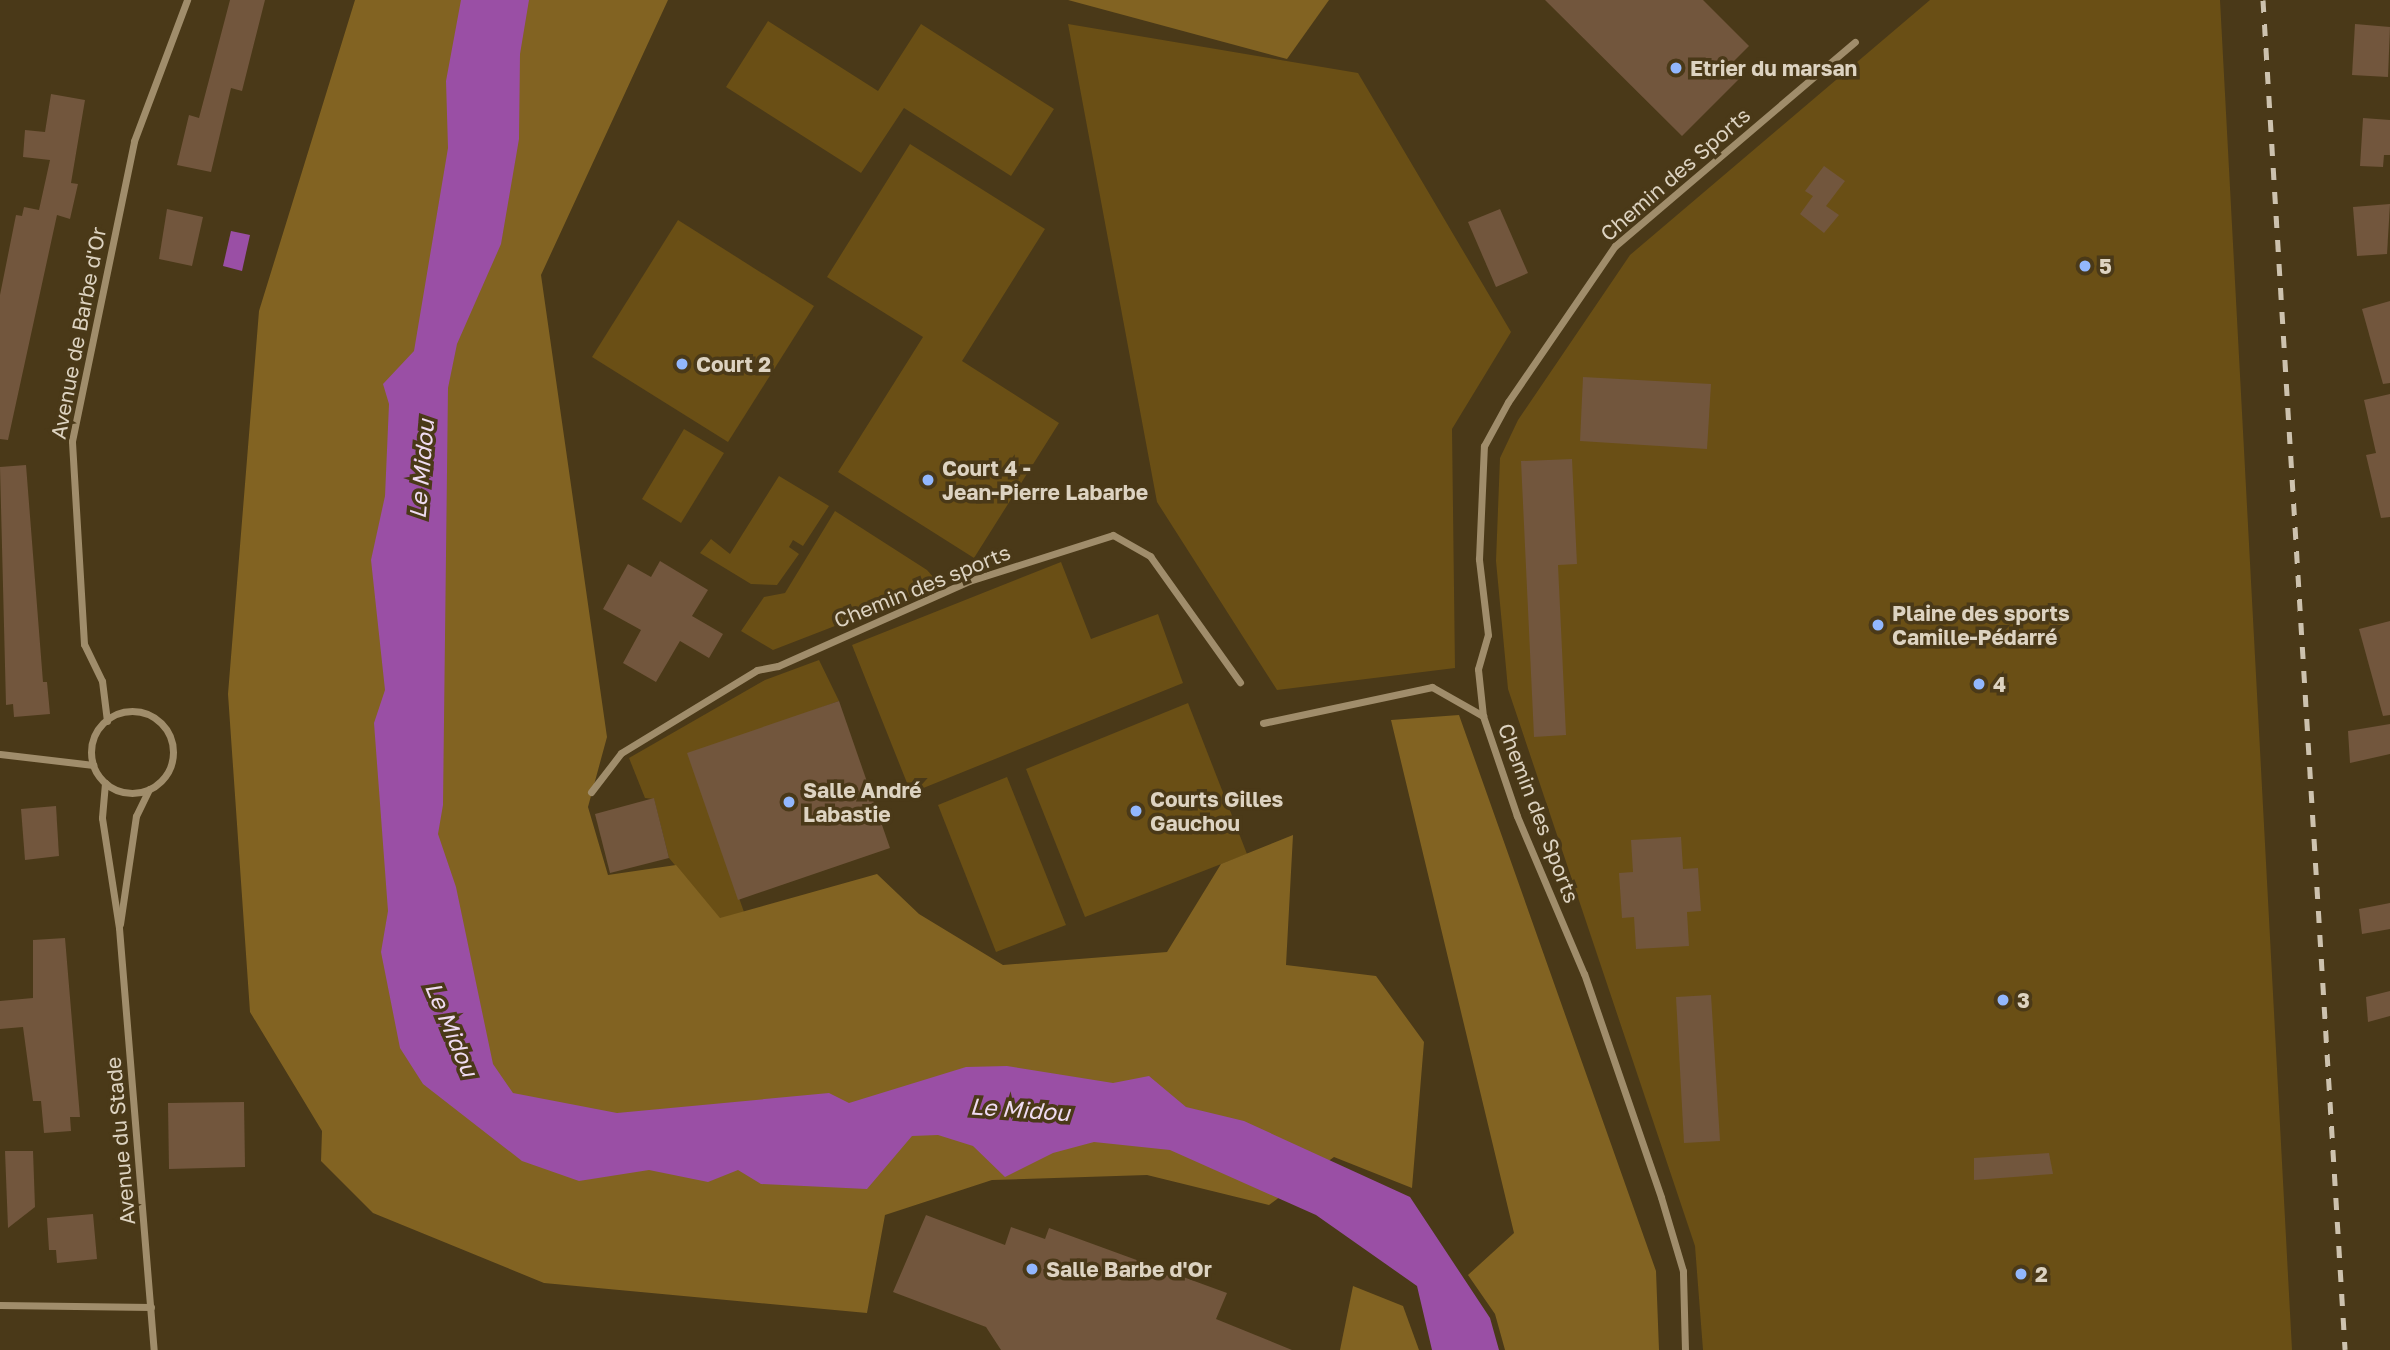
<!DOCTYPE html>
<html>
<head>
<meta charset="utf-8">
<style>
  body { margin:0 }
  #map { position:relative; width:2390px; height:1350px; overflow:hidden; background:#4a3918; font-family:"Golos Text",sans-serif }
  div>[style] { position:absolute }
  .green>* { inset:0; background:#6a4f15 }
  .forest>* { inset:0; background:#826322 }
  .water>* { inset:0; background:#9a4fa5 }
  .building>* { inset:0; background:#72563d }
  .street>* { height:7px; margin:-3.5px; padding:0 3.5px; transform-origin:3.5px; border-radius:3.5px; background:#a08d6b }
  .street>.ring { margin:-3.5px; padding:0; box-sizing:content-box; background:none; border:7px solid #a08d6b; border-radius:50% }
  .rail>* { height:5px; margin-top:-2.5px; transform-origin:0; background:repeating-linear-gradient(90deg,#cdc2ae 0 12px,transparent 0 24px) }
  .dots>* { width:19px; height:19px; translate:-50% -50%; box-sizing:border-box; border:4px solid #4a3918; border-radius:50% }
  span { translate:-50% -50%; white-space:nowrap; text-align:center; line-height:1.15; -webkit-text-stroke:7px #4a3918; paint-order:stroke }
  .poi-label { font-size:21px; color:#ddd3c1; font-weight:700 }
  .left { translate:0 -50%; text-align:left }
  .street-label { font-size:21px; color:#ddd3c1 }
  .water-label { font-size:23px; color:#efdbf1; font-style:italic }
</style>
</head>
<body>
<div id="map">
  <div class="green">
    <div style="clip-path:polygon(1930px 0,2220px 0,2292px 1350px,1703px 1350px,1695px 1246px,1508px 689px,1496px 561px,1500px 458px,1518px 420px,1630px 255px)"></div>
    <div style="clip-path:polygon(768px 21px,878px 91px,921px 24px,1054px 109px,1011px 176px,904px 108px,861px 173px,726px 87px)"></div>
    <div style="clip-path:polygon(1068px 24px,1358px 73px,1511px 332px,1452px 429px,1455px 668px,1277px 690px,1157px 502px)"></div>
    <div style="clip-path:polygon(910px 144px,1045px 229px,962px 361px,1059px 423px,974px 558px,838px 472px,923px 337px,827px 277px)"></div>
    <div style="clip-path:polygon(678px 220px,814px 306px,728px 442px,592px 357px)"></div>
    <div style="clip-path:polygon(684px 429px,724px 453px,681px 523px,642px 499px)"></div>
    <div style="clip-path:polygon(779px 476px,829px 506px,803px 546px,793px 540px,789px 547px,799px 554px,777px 585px,751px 584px,700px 553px,711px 539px,730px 554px)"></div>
    <div style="clip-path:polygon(835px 511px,927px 570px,935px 579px,933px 588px,773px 650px,741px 631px,764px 597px,785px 593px)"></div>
    <div style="clip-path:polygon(1061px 562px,1091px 639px,1158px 614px,1183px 683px,911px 793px,852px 645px)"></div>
    <div style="clip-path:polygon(819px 660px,839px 701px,689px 756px,744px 912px,720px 919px,669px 858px,654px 799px,645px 798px,629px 758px,765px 680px)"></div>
    <div style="clip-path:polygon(1188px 703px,1247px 854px,1085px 917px,1026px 769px)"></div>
    <div style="clip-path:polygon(1007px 777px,1066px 925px,996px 952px,938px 805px)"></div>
  </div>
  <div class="forest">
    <div style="clip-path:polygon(355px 0,668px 0,541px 275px,607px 737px,588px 807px,608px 875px,676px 865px,720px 918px,877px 874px,919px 914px,1003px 965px,1167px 952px,1221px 864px,1293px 835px,1286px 965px,1376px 976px,1424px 1042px,1412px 1188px,1334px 1157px,1269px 1205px,1147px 1175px,992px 1180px,885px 1215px,867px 1313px,544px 1283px,373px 1213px,321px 1161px,322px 1131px,250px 1012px,228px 694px,259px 311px)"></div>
    <div style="clip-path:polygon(1068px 0,1329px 0,1287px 59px)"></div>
    <div style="clip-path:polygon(1459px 715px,1656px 1271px,1659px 1350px,1505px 1350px,1495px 1314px,1468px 1275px,1514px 1233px,1391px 720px)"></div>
    <div style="clip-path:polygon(1353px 1286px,1403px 1306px,1419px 1350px,1340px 1350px)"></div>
  </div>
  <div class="water">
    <div style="clip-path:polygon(461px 0,529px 0,520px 54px,519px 139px,501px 244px,457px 344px,448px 388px,443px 805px,438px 834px,456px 887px,493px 1064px,513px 1093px,617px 1113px,829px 1093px,849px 1103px,966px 1067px,1007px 1066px,1113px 1083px,1149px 1076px,1186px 1107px,1244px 1121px,1410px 1197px,1490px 1318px,1499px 1350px,1432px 1350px,1417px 1286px,1316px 1215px,1170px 1150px,1094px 1142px,1053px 1153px,1005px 1177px,973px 1146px,938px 1135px,912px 1136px,867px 1189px,761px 1184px,738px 1170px,708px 1182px,649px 1170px,579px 1181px,522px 1161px,423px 1084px,400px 1048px,381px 952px,388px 911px,374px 723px,385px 690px,371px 560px,385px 496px,389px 404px,383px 384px,414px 351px,448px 148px,446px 81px)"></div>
    <div style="clip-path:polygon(231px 231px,250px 235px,242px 271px,223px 266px)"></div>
  </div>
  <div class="building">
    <div style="clip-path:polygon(230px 0,265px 0,242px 91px,231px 88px,211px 172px,177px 165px,189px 115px,199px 118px)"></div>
    <div style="clip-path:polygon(1545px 0,1703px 0,1749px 46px,1733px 62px,1745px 73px,1682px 136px)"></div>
    <div style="clip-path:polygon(2355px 24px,2390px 27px,2388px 77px,2352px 75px)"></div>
    <div style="clip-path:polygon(51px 94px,85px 100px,71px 183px,78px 184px,70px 219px,57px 215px,8px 440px,0 439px,0 295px,16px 215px,22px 216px,24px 207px,39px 210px,50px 160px,23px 157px,25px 130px,45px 132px)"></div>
    <div style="clip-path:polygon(2363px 118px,2390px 120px,2390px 155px,2384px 155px,2383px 167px,2360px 166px)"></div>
    <div style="clip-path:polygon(1824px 166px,1845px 181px,1826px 206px,1839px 215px,1824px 233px,1800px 214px,1813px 196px,1819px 200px,1805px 191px)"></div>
    <div style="clip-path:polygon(2390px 204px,2387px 254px,2357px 256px,2353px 207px)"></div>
    <div style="clip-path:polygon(167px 209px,203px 217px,192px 266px,159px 259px)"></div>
    <div style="clip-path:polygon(1500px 209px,1528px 273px,1496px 287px,1468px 222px)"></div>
    <div style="clip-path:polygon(2390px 301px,2390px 383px,2383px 384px,2362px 309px)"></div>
    <div style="clip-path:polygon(1583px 377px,1711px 384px,1707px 449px,1580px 441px)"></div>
    <div style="clip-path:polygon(2390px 394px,2390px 517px,2381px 518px,2366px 455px,2376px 453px,2364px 400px)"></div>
    <div style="clip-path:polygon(1572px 459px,1577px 564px,1558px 565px,1566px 735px,1534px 737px,1521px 461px)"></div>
    <div style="clip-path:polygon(26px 465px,43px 682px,47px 682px,50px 714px,14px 717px,13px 704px,6px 705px,0 467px)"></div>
    <div style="clip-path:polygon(660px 561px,708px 590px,692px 616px,723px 634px,709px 658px,680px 641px,656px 682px,623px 663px,641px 630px,603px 609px,628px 564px,651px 577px)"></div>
    <div style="clip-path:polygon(2390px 621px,2390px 715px,2383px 716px,2359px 629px)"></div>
    <div style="clip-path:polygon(839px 701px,890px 848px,738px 900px,687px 753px)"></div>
    <div style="clip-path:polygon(2390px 724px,2390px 754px,2350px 763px,2348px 731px)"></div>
    <div style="clip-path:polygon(654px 798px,669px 858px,610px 873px,595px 814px)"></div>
    <div style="clip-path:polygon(56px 806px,59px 856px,25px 860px,21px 809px)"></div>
    <div style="clip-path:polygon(1681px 837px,1683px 869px,1698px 868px,1701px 911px,1687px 912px,1689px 946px,1636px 949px,1634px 917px,1622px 918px,1619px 873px,1633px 872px,1631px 840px)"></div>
    <div style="clip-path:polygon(2390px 903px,2390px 929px,2362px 934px,2359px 909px)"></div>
    <div style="clip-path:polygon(65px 938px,80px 1117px,70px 1117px,71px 1131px,44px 1133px,41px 1101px,33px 1101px,23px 1027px,0 1029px,0 1001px,33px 998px,33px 940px)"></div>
    <div style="clip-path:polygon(2390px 991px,2390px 1016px,2368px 1022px,2366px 997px)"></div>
    <div style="clip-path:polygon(1711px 995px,1720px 1141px,1684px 1143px,1676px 997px)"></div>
    <div style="clip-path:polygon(244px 1102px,245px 1167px,169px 1169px,168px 1103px)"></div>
    <div style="clip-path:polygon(5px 1151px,33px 1151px,35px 1207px,8px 1228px)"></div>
    <div style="clip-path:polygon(2049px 1153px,2053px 1174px,1974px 1180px,1974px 1158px)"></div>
    <div style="clip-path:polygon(93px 1214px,97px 1259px,57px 1263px,56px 1250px,49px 1250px,47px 1218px)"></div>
    <div style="clip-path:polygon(926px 1215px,1005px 1245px,1011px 1227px,1045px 1239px,1049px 1228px,1227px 1293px,1216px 1319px,1292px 1350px,1001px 1350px,986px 1327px,893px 1292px)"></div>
  </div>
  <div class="street">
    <div class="ring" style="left:91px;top:711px;width:75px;height:75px"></div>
    <div style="left:107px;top:721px;width:40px;rotate:-97.1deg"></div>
    <div style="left:102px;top:681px;width:41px;rotate:-115.9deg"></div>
    <div style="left:84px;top:644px;width:203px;rotate:-93.4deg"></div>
    <div style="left:72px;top:441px;width:306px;rotate:-78.3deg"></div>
    <div style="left:134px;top:141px;width:151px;rotate:-69.4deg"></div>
    <div style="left:1263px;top:723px;width:173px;rotate:-12deg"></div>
    <div style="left:1432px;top:687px;width:59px;rotate:29.6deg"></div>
    <div style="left:0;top:754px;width:94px;rotate:6.7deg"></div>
    <div style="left:105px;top:783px;width:35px;rotate:95deg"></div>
    <div style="left:102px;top:818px;width:111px;rotate:81.2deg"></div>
    <div style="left:119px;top:928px;width:423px;rotate:85.3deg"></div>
    <div style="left:591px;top:792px;width:49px;rotate:-52.4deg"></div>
    <div style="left:621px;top:753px;width:159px;rotate:-31.4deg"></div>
    <div style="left:757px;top:670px;width:21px;rotate:-11deg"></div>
    <div style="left:778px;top:666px;width:209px;rotate:-24deg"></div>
    <div style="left:969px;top:581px;width:151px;rotate:-17.7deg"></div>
    <div style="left:1113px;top:535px;width:43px;rotate:29.6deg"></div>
    <div style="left:1150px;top:556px;width:155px;rotate:54.5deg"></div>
    <div style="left:120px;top:924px;width:109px;rotate:-81.6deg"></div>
    <div style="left:136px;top:816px;width:30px;rotate:-64deg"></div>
    <div style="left:0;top:1305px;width:151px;rotate:0.8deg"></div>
    <div style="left:1685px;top:1350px;width:79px;rotate:-91.5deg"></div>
    <div style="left:1683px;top:1271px;width:77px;rotate:-106.6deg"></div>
    <div style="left:1661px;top:1197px;width:236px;rotate:-109deg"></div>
    <div style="left:1584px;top:974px;width:172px;rotate:-113deg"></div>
    <div style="left:1517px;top:816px;width:106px;rotate:-108.8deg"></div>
    <div style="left:1483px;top:716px;width:47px;rotate:-96.1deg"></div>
    <div style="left:1478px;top:669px;width:35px;rotate:-74deg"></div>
    <div style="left:1488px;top:635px;width:77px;rotate:-96.8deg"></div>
    <div style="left:1479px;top:559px;width:113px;rotate:-87.5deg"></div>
    <div style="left:1484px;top:446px;width:50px;rotate:-61.4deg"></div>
    <div style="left:1508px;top:402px;width:189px;rotate:-55.6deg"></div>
    <div style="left:1615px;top:246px;width:315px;rotate:-40.4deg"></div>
  </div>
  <div class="rail">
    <div style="left:2263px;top:0;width:1352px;rotate:86.52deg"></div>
  </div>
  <div class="dots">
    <div style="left:1676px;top:68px;background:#92b7fd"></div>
    <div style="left:2085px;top:266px;background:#92b7fd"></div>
    <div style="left:682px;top:364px;background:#92b7fd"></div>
    <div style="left:928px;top:480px;background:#92b7fd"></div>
    <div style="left:1878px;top:625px;background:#92b7fd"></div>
    <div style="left:1979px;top:684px;background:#92b7fd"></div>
    <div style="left:789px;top:802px;background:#92b7fd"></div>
    <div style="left:1136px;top:811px;background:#92b7fd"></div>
    <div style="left:2003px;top:1000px;background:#92b7fd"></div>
    <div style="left:1032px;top:1269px;background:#92b7fd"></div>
    <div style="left:2021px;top:1274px;background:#92b7fd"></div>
  </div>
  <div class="poi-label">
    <span class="left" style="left:1690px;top:68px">Etrier du marsan</span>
    <span class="left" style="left:2099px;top:266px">5</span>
    <span class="left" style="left:696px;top:364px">Court 2</span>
    <span class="left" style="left:942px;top:480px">Court 4 -<br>Jean-Pierre Labarbe</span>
    <span class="left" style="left:1892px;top:625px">Plaine des sports<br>Camille-Pédarré</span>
    <span class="left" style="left:1993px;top:684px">4</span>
    <span class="left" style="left:803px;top:802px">Salle André<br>Labastie</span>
    <span class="left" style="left:1150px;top:811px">Courts Gilles<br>Gauchou</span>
    <span class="left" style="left:2017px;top:1000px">3</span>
    <span class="left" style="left:1046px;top:1269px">Salle Barbe d'Or</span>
    <span class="left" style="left:2035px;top:1274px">2</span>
  </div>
  <div class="street-label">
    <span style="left:1675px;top:174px;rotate:-41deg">Chemin des Sports</span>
    <span style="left:78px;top:333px;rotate:-79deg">Avenue de Barbe d'Or</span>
    <span style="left:922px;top:586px;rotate:-22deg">Chemin des sports</span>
    <span style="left:1539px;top:813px;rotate:69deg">Chemin des Sports</span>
    <span style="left:120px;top:1141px;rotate:-95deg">Avenue du Stade</span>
  </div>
  <div class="water-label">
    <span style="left:421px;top:469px;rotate:-85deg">Le Midou</span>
    <span style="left:452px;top:1029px;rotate:67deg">Le Midou</span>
    <span style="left:1020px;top:1109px;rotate:4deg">Le Midou</span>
  </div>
</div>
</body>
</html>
